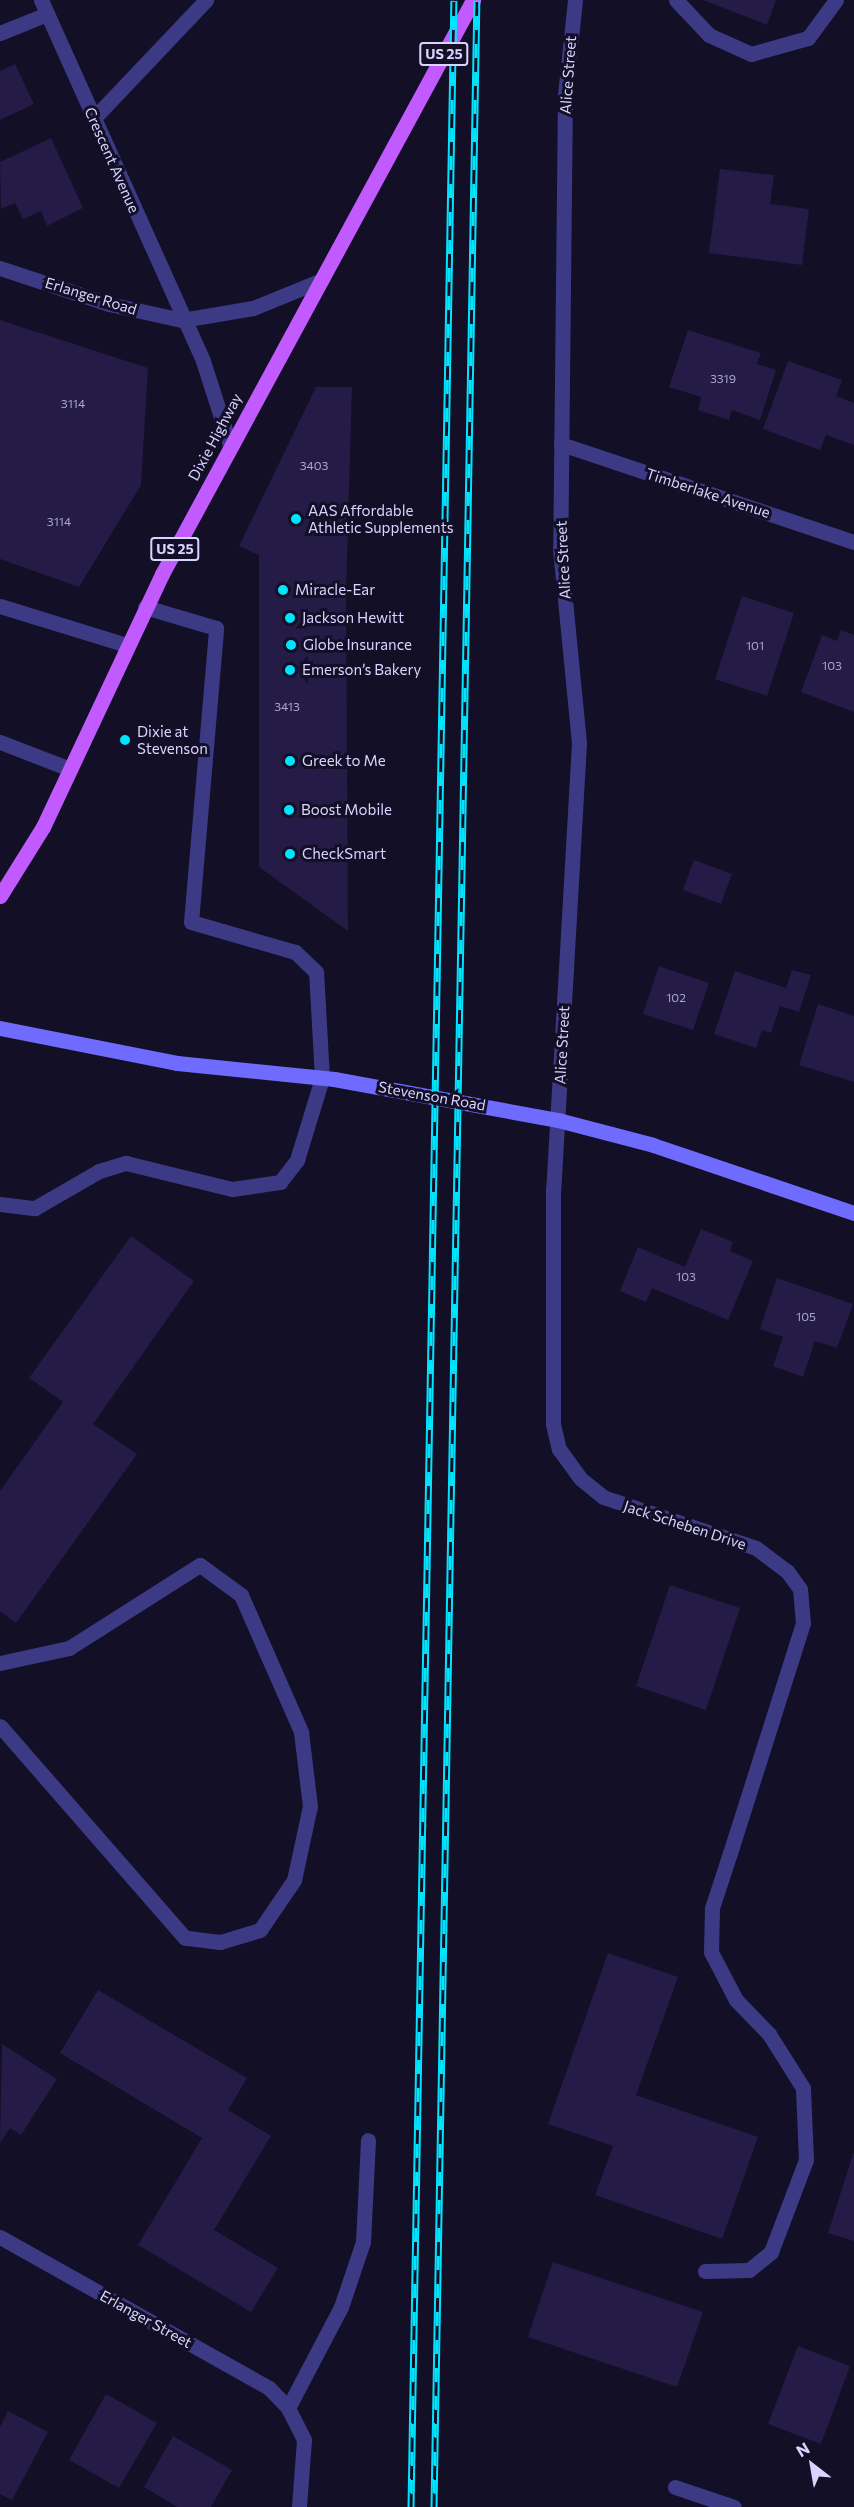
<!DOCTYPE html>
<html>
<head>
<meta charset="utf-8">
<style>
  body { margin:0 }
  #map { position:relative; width:854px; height:2507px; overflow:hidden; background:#130f26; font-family:Commissioner,sans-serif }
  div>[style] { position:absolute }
  .building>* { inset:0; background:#241b47 }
  .lane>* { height:15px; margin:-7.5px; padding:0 7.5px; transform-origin:7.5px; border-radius:7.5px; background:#3d3a85 }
  .street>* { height:15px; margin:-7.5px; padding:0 7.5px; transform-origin:7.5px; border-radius:7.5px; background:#3d3a85 }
  .secondary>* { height:15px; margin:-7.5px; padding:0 7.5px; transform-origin:7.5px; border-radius:7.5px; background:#6f6bff }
  .primary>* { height:15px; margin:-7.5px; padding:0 7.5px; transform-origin:7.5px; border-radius:7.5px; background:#c25bff }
  .rail>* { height:7px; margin-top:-3.5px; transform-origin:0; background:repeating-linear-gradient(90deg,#130f26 0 14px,#00e5ff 0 28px); box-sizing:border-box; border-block:2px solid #00e5ff }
  .dots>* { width:16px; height:16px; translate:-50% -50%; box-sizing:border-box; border:3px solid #130f26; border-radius:50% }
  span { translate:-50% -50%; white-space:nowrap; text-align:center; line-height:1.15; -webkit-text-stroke:6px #130f26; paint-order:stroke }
  .number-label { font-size:12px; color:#aca6d1 }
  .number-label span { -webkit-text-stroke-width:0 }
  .shield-label span { padding:2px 4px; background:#130f26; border:2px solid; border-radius:4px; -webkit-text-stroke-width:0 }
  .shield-label { font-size:14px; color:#d9d4ff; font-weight:700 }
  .street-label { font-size:15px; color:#d9d4ff }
  .poi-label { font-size:15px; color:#d9d4ff }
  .left { translate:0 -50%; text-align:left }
  .north { position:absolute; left:782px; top:2435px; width:60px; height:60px; -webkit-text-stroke:4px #130f26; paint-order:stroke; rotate:329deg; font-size:16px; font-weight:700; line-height:24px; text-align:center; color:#d9d4ff }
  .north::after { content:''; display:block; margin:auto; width:21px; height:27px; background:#d9d4ff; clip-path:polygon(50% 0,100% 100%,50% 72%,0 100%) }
</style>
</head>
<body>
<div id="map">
  <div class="building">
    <div style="clip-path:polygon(703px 0,776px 0,767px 25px)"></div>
    <div style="clip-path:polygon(15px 64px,34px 104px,0 120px,0 71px)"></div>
    <div style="clip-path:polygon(51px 138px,83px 208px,47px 226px,41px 211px,23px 219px,15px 203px,1px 209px,0 162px)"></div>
    <div style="clip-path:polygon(720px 169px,774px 175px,770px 204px,809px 209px,802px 265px,709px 253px)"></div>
    <div style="clip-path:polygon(0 320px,148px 368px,141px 485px,79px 587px,0 559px)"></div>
    <div style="clip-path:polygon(688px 330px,761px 353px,757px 364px,776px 370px,760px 420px,732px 410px,729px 420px,698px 410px,701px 397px,669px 387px)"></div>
    <div style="clip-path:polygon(788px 361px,842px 380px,836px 396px,854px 403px,854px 445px,826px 435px,820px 450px,763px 429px)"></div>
    <div style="clip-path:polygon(316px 387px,352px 387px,346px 594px,348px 931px,259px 867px,259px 555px,239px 546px)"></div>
    <div style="clip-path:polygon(742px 596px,794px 613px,767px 696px,715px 679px)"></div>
    <div style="clip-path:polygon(841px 630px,854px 635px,854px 712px,801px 692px,822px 635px,837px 641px)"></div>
    <div style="clip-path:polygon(694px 860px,732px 874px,721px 904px,683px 890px)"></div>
    <div style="clip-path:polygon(659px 966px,709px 983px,693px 1030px,643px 1014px)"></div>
    <div style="clip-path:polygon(792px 970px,811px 975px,799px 1012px,780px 1006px,771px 1033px,762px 1030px,756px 1048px,714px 1034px,735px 971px,786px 988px)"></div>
    <div style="clip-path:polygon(818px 1004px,854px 1016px,854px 1082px,799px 1065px)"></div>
    <div style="clip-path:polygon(701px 1229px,733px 1242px,730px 1251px,753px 1261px,728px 1320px,652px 1288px,646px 1302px,620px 1291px,638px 1247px,685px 1267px)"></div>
    <div style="clip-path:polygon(131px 1236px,194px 1281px,93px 1424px,137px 1454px,16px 1623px,0 1611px,0 1491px,63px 1402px,29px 1378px)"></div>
    <div style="clip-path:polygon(777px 1278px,853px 1304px,837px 1348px,815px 1341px,803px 1377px,773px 1366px,783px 1337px,760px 1329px)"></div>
    <div style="clip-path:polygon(670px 1585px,740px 1608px,706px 1710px,636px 1686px)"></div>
    <div style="clip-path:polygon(608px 1953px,678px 1977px,636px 2095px,758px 2137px,722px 2239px,595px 2195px,613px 2146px,548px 2124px)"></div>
    <div style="clip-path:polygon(98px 1990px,247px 2078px,228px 2110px,271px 2136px,214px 2230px,278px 2268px,251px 2312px,138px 2245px,202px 2138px,60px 2053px)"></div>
    <div style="clip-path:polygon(2px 2044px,57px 2079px,21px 2135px,10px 2128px,0 2143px)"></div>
    <div style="clip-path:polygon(853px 2154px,854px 2154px,854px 2241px,828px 2233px)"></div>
    <div style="clip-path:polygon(553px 2262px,703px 2312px,677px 2387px,528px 2337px)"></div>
    <div style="clip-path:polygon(798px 2346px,850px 2366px,821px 2444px,768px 2424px)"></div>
    <div style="clip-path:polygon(106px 2394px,157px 2423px,119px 2488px,69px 2460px)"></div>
    <div style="clip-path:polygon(8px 2411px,48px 2432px,12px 2500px,0 2494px,0 2427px)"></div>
    <div style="clip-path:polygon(173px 2436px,232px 2470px,211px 2507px,177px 2507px,144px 2487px)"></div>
  </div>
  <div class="lane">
    <div style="left:676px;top:0;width:48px;rotate:46.7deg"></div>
    <div style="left:709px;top:35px;width:46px;rotate:24.3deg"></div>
    <div style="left:751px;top:54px;width:59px;rotate:-15.7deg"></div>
    <div style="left:808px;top:38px;width:47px;rotate:-53.6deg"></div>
    <div style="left:0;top:33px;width:51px;rotate:-22deg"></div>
    <div style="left:94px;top:118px;width:163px;rotate:-46.5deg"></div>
    <div style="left:0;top:606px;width:133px;rotate:17.1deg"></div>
    <div style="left:0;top:742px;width:75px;rotate:21.1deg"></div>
    <div style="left:0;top:1204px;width:35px;rotate:7deg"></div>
    <div style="left:35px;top:1208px;width:74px;rotate:-30deg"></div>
    <div style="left:99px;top:1171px;width:28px;rotate:-17deg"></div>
    <div style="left:126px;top:1163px;width:109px;rotate:13.8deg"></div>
    <div style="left:232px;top:1189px;width:49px;rotate:-8.3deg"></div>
    <div style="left:280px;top:1182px;width:28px;rotate:-52deg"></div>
    <div style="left:297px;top:1160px;width:86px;rotate:-73deg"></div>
    <div style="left:322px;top:1078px;width:106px;rotate:-93.2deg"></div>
    <div style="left:316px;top:972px;width:29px;rotate:-136deg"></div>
    <div style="left:295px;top:952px;width:108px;rotate:-163.9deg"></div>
    <div style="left:191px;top:922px;width:295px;rotate:-85.1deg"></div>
    <div style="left:216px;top:628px;width:74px;rotate:-163.5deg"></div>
    <div style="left:0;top:1663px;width:71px;rotate:-12.3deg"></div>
    <div style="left:69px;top:1648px;width:155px;rotate:-32.4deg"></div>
    <div style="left:200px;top:1565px;width:51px;rotate:36.2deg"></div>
    <div style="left:241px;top:1595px;width:150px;rotate:66.3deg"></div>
    <div style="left:301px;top:1732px;width:75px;rotate:83.1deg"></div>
    <div style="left:310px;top:1806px;width:76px;rotate:102.2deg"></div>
    <div style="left:294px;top:1880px;width:60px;rotate:124.2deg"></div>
    <div style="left:260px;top:1930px;width:42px;rotate:163.3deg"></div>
    <div style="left:220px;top:1942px;width:35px;rotate:-173deg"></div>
    <div style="left:185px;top:1938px;width:281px;rotate:-131.1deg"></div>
    <div style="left:705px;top:2271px;width:44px;rotate:-1.3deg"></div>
    <div style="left:749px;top:2270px;width:28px;rotate:-39deg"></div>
    <div style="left:771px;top:2252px;width:98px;rotate:-69.2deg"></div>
    <div style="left:806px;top:2160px;width:72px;rotate:-92.4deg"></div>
    <div style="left:803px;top:2088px;width:64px;rotate:-122.2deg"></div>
    <div style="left:769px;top:2034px;width:47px;rotate:-134.1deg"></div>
    <div style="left:736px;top:2000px;width:54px;rotate:-117.5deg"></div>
    <div style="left:711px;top:1952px;width:44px;rotate:-88.7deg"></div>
    <div style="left:712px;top:1908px;width:58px;rotate:-71.9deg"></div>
    <div style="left:288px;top:2408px;width:114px;rotate:-62.3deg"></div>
    <div style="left:341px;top:2307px;width:69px;rotate:-71.3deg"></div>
    <div style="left:363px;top:2242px;width:102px;rotate:-87.2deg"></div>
  </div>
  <div class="street">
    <div style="left:41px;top:0;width:396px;rotate:65.8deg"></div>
    <div style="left:203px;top:361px;width:88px;rotate:72.2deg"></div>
    <div style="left:575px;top:0;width:96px;rotate:96deg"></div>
    <div style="left:565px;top:95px;width:454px;rotate:90.6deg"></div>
    <div style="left:560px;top:549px;width:195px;rotate:84.4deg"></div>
    <div style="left:579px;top:743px;width:447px;rotate:93.3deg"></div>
    <div style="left:553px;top:1189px;width:235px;rotate:90deg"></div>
    <div style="left:553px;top:1424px;width:26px;rotate:77deg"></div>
    <div style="left:559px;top:1449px;width:37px;rotate:54deg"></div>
    <div style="left:581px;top:1479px;width:28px;rotate:39deg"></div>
    <div style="left:603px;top:1497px;width:161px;rotate:18.4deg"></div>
    <div style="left:756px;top:1548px;width:39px;rotate:37deg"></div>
    <div style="left:787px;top:1571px;width:22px;rotate:54deg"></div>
    <div style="left:800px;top:1589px;width:34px;rotate:85deg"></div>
    <div style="left:803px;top:1623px;width:241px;rotate:107.6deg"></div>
    <div style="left:0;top:268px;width:115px;rotate:18.3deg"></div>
    <div style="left:109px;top:304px;width:75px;rotate:12.4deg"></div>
    <div style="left:182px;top:320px;width:72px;rotate:-9.6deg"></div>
    <div style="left:253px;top:308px;width:74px;rotate:-22.1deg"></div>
    <div style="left:561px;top:444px;width:309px;rotate:18.5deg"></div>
    <div style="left:0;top:2237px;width:308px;rotate:29.3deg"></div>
    <div style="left:269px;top:2388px;width:28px;rotate:46deg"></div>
    <div style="left:288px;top:2408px;width:36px;rotate:63deg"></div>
    <div style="left:304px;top:2440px;width:67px;rotate:94.3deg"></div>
    <div style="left:675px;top:2487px;width:62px;rotate:18.7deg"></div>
  </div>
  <div class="secondary">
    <div style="left:0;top:1028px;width:180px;rotate:11.2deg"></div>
    <div style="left:177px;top:1063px;width:158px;rotate:5.8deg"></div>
    <div style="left:334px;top:1079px;width:228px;rotate:10.4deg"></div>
    <div style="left:558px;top:1120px;width:98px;rotate:14.7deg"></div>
    <div style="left:653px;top:1145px;width:212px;rotate:18.7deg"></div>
  </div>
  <div class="primary">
    <div style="left:0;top:896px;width:81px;rotate:-58.1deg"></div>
    <div style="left:43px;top:827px;width:280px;rotate:-64.8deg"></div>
    <div style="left:162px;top:574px;width:653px;rotate:-61.55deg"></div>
  </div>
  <div class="rail">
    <div style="left:411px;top:2507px;width:2507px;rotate:-89.02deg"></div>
    <div style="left:434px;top:2507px;width:2507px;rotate:-89.02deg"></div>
  </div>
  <div class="dots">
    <div style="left:296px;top:519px;background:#00e5ff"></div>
    <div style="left:283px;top:590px;background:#00e5ff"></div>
    <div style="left:290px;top:618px;background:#00e5ff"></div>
    <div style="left:291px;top:645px;background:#00e5ff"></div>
    <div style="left:290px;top:670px;background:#00e5ff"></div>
    <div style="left:125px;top:740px;background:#00e5ff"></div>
    <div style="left:290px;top:761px;background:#00e5ff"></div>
    <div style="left:289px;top:810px;background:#00e5ff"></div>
    <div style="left:290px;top:854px;background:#00e5ff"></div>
  </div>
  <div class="number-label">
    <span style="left:723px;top:379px">3319</span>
    <span style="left:73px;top:404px">3114</span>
    <span style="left:314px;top:466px">3403</span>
    <span style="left:59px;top:522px">3114</span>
    <span style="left:755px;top:646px">101</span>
    <span style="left:832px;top:666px">103</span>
    <span style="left:287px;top:707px">3413</span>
    <span style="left:676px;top:998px">102</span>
    <span style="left:686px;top:1277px">103</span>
    <span style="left:806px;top:1317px">105</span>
  </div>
  <div class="shield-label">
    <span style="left:444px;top:54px">US 25</span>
    <span style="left:175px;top:549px">US 25</span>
  </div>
  <div class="street-label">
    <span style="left:568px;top:75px;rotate:-86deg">Alice Street</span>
    <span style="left:112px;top:160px;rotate:66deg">Crescent Avenue</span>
    <span style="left:91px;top:296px;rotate:17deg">Erlanger Road</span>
    <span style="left:215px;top:437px;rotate:-62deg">Dixie Highway</span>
    <span style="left:708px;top:493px;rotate:18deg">Timberlake Avenue</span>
    <span style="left:563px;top:560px;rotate:-93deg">Alice Street</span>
    <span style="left:562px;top:1045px;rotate:-87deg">Alice Street</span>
    <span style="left:432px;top:1096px;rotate:10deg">Stevenson Road</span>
    <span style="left:685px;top:1525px;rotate:18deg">Jack Scheben Drive</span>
    <span style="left:146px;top:2319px;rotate:29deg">Erlanger Street</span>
  </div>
  <div class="poi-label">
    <span class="left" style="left:308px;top:519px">AAS Affordable<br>Athletic Supplements</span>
    <span class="left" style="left:295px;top:590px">Miracle-Ear</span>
    <span class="left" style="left:302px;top:618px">Jackson Hewitt</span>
    <span class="left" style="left:303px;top:645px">Globe Insurance</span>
    <span class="left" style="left:302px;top:670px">Emerson’s Bakery</span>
    <span class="left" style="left:137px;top:740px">Dixie at<br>Stevenson</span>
    <span class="left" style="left:302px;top:761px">Greek to Me</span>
    <span class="left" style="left:301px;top:810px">Boost Mobile</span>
    <span class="left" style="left:302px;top:854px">CheckSmart</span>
  </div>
  <div class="north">N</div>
</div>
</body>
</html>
